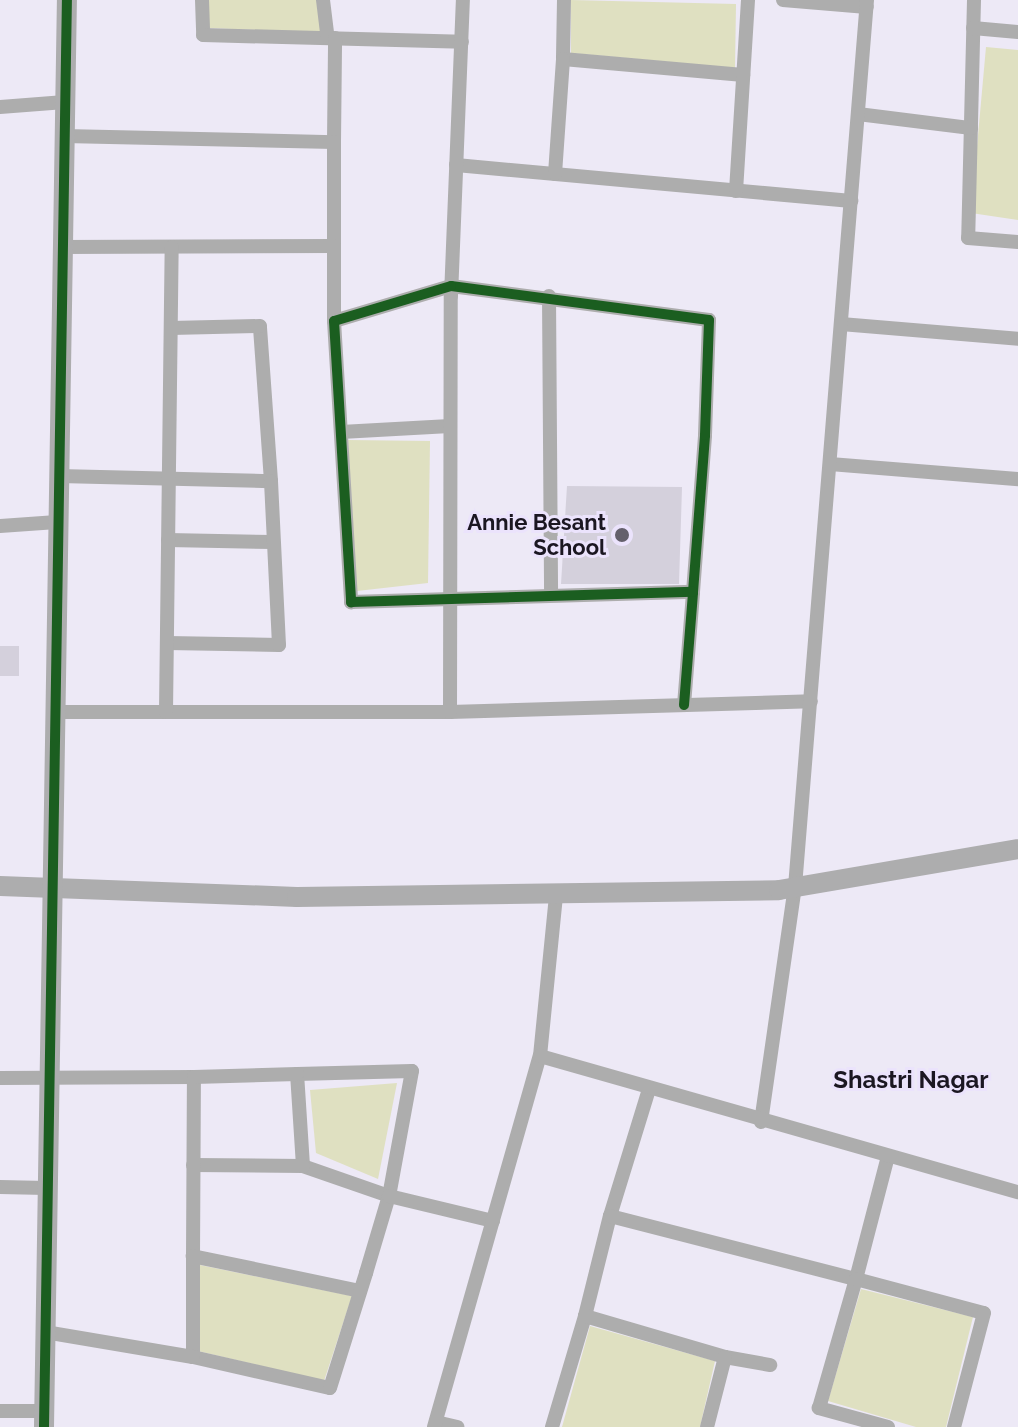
<!DOCTYPE html>
<html>
<head>
<meta charset="utf-8">
<style>
  body { margin:0 }
  #map { position:relative; width:1018px; height:1427px; overflow:hidden; background:#ede9f6; font-family:Raleway,sans-serif }
  div>[style] { position:absolute }
  .green>* { inset:0; background:#dfe0c1 }
  .building>* { inset:0; background:#d4d0dc }
  .street>* { height:14px; margin:-7px; padding:0 7px; transform-origin:7px; border-radius:7px; background:#adadad }
  .secondary>* { height:20px; margin:-10px; padding:0 10px; transform-origin:10px; border-radius:10px; background:#adadae }
  .cycleway>* { height:10px; margin:-5px; padding:0 5px; transform-origin:5px; border-radius:5px; background:#1b5e20 }
  .dots>* { width:22px; height:22px; translate:-50% -50%; box-sizing:border-box; border:4px solid #ebe3fc; border-radius:50% }
  span { translate:-50% -50%; white-space:nowrap; text-align:center; line-height:1.15; -webkit-text-stroke:6px #ebe3fc; paint-order:stroke }
  .poi-label { font-size:22px; color:#1b1722; font-weight:700 }
  .right { translate:-100% -50%; text-align:right }
  .neighbourhood-label { font-size:24px; color:#1b1722; font-weight:700 }
</style>
</head>
<body>
<div id="map">
  <div class="green">
    <div style="clip-path:polygon(209px 0,317px 0,321px 33px,209px 28px)"></div>
    <div style="clip-path:polygon(571px 0,736px 4px,735px 68px,571px 53px)"></div>
    <div style="clip-path:polygon(986px 47px,1018px 50px,1018px 220px,971px 213px)"></div>
    <div style="clip-path:polygon(348px 440px,430px 441px,428px 583px,357px 591px)"></div>
    <div style="clip-path:polygon(397px 1083px,378px 1179px,316px 1153px,310px 1090px)"></div>
    <div style="clip-path:polygon(200px 1265px,352px 1296px,324px 1381px,198px 1351px)"></div>
    <div style="clip-path:polygon(861px 1289px,973px 1317px,946px 1427px,916px 1427px,828px 1401px)"></div>
    <div style="clip-path:polygon(590px 1326px,715px 1361px,700px 1427px,562px 1427px)"></div>
  </div>
  <div class="building">
    <div style="clip-path:polygon(567px 486px,682px 487px,679px 584px,561px 584px)"></div>
    <div style="clip-path:polygon(0 646px,19px 646px,19px 676px,0 676px)"></div>
  </div>
  <div class="street">
    <div style="left:202px;top:0;width:35px;rotate:88deg"></div>
    <div style="left:203px;top:35px;width:259px;rotate:1.5deg"></div>
    <div style="left:323px;top:0;width:38px;rotate:83deg"></div>
    <div style="left:564px;top:0;width:59px;rotate:91deg"></div>
    <div style="left:563px;top:59px;width:181px;rotate:5.1deg"></div>
    <div style="left:783px;top:0;width:84px;rotate:4.8deg"></div>
    <div style="left:974px;top:0;width:238px;rotate:91.4deg"></div>
    <div style="left:968px;top:238px;width:50px;rotate:4.6deg"></div>
    <div style="left:973px;top:28px;width:45px;rotate:5.1deg"></div>
    <div style="left:0;top:107px;width:65px;rotate:-4.4deg"></div>
    <div style="left:858px;top:114px;width:114px;rotate:7.1deg"></div>
    <div style="left:64px;top:136px;width:270px;rotate:1.3deg"></div>
    <div style="left:334px;top:142px;width:104px;rotate:-89.4deg"></div>
    <div style="left:334px;top:142px;width:179px;rotate:90deg"></div>
    <div style="left:456px;top:165px;width:397px;rotate:5.2deg"></div>
    <div style="left:555px;top:174px;width:115px;rotate:-86deg"></div>
    <div style="left:736px;top:191px;width:191px;rotate:-86.4deg"></div>
    <div style="left:62px;top:247px;width:272px;rotate:-0.2deg"></div>
    <div style="left:549px;top:296px;width:299px;rotate:89.6deg"></div>
    <div style="left:841px;top:324px;width:178px;rotate:4.8deg"></div>
    <div style="left:341px;top:432px;width:109px;rotate:-3.2deg"></div>
    <div style="left:830px;top:464px;width:189px;rotate:4.6deg"></div>
    <div style="left:59px;top:476px;width:212px;rotate:1.4deg"></div>
    <div style="left:271px;top:481px;width:155px;rotate:-94.1deg"></div>
    <div style="left:260px;top:326px;width:89px;rotate:178.7deg"></div>
    <div style="left:0;top:526px;width:57px;rotate:-4deg"></div>
    <div style="left:168px;top:540px;width:105px;rotate:1.1deg"></div>
    <div style="left:167px;top:643px;width:112px;rotate:1deg"></div>
    <div style="left:279px;top:645px;width:164px;rotate:-92.8deg"></div>
    <div style="left:684px;top:705px;width:113px;rotate:-85.4deg"></div>
    <div style="left:693px;top:592px;width:157px;rotate:-85.6deg"></div>
    <div style="left:705px;top:435px;width:115px;rotate:-88deg"></div>
    <div style="left:709px;top:320px;width:260px;rotate:-172.5deg"></div>
    <div style="left:451px;top:286px;width:122px;rotate:163.3deg"></div>
    <div style="left:334px;top:321px;width:282px;rotate:86.5deg"></div>
    <div style="left:351px;top:602px;width:342px;rotate:-1.7deg"></div>
    <div style="left:53px;top:712px;width:397px"></div>
    <div style="left:450px;top:712px;width:361px;rotate:-1.7deg"></div>
    <div style="left:166px;top:712px;width:465px;rotate:-89.3deg"></div>
    <div style="left:450px;top:712px;width:416px;rotate:-89.9deg"></div>
    <div style="left:451px;top:296px;width:296px;rotate:-87.7deg"></div>
    <div style="left:540px;top:1056px;width:161px;rotate:-84.3deg"></div>
    <div style="left:412px;top:1071px;width:127px;rotate:100.4deg"></div>
    <div style="left:389px;top:1196px;width:91px;rotate:-160.8deg"></div>
    <div style="left:303px;top:1166px;width:92px;rotate:-93.7deg"></div>
    <div style="left:297px;top:1074px;width:115px;rotate:-1.5deg"></div>
    <div style="left:0;top:1078px;width:194px;rotate:-0.3deg"></div>
    <div style="left:761px;top:1122px;width:237px;rotate:-81.8deg"></div>
    <div style="left:795px;top:887px;width:890px;rotate:-85.36deg"></div>
    <div style="left:193px;top:1165px;width:110px;rotate:0.5deg"></div>
    <div style="left:0;top:1187px;width:46px;rotate:1.2deg"></div>
    <div style="left:610px;top:1216px;width:133px;rotate:-72.9deg"></div>
    <div style="left:193px;top:1256px;width:179px;rotate:-89.7deg"></div>
    <div style="left:194px;top:1077px;width:103px;rotate:-1.7deg"></div>
    <div style="left:360px;top:1291px;width:171px;rotate:-168.2deg"></div>
    <div style="left:193px;top:1256px;width:101px;rotate:90deg"></div>
    <div style="left:193px;top:1357px;width:140px;rotate:12.8deg"></div>
    <div style="left:330px;top:1388px;width:121px;rotate:-72.6deg"></div>
    <div style="left:366px;top:1273px;width:80px;rotate:-73.4deg"></div>
    <div style="left:389px;top:1196px;width:107px;rotate:13.5deg"></div>
    <div style="left:585px;top:1316px;width:103px;rotate:-76deg"></div>
    <div style="left:610px;top:1216px;width:254px;rotate:14.4deg"></div>
    <div style="left:856px;top:1279px;width:123px;rotate:-75.4deg"></div>
    <div style="left:45px;top:1332px;width:150px;rotate:9.6deg"></div>
    <div style="left:725px;top:1357px;width:46px;rotate:10.1deg"></div>
    <div style="left:0;top:1411px;width:44px"></div>
    <div style="left:436px;top:1422px;width:22px;rotate:13deg"></div>
    <div style="left:434px;top:1427px;width:386px;rotate:-74.1deg"></div>
    <div style="left:540px;top:1056px;width:497px;rotate:15.9deg"></div>
    <div style="left:552px;top:1427px;width:116px;rotate:-73.4deg"></div>
    <div style="left:585px;top:1316px;width:146px;rotate:16.3deg"></div>
    <div style="left:725px;top:1357px;width:72px;rotate:104.4deg"></div>
    <div style="left:888px;top:1427px;width:72px;rotate:-164.6deg"></div>
    <div style="left:819px;top:1408px;width:134px;rotate:-74deg"></div>
    <div style="left:856px;top:1279px;width:132px;rotate:14.9deg"></div>
    <div style="left:984px;top:1313px;width:118px;rotate:104.7deg"></div>
  </div>
  <div class="secondary">
    <div style="left:0;top:886px;width:297px;rotate:2.1deg"></div>
    <div style="left:297px;top:897px;width:482px;rotate:-0.8deg"></div>
    <div style="left:779px;top:890px;width:242px;rotate:-9.7deg"></div>
    <div style="left:44px;top:1427px;width:1427px;rotate:-89.08deg"></div>
  </div>
  <div class="cycleway">
    <div style="left:684px;top:705px;width:113px;rotate:-85.4deg"></div>
    <div style="left:693px;top:592px;width:157px;rotate:-85.6deg"></div>
    <div style="left:705px;top:435px;width:115px;rotate:-88deg"></div>
    <div style="left:709px;top:320px;width:260px;rotate:-172.5deg"></div>
    <div style="left:451px;top:286px;width:122px;rotate:163.3deg"></div>
    <div style="left:334px;top:321px;width:282px;rotate:86.5deg"></div>
    <div style="left:351px;top:602px;width:342px;rotate:-1.7deg"></div>
    <div style="left:44px;top:1427px;width:1427px;rotate:-89.08deg"></div>
  </div>
  <div class="dots">
    <div style="left:622px;top:535px;background:#64606c"></div>
  </div>
  <div class="poi-label">
    <span class="right" style="left:606px;top:535px">Annie Besant<br>School</span>
  </div>
  <div class="neighbourhood-label">
    <span style="left:911px;top:1080px">Shastri Nagar</span>
  </div>
</div>
</body>
</html>
